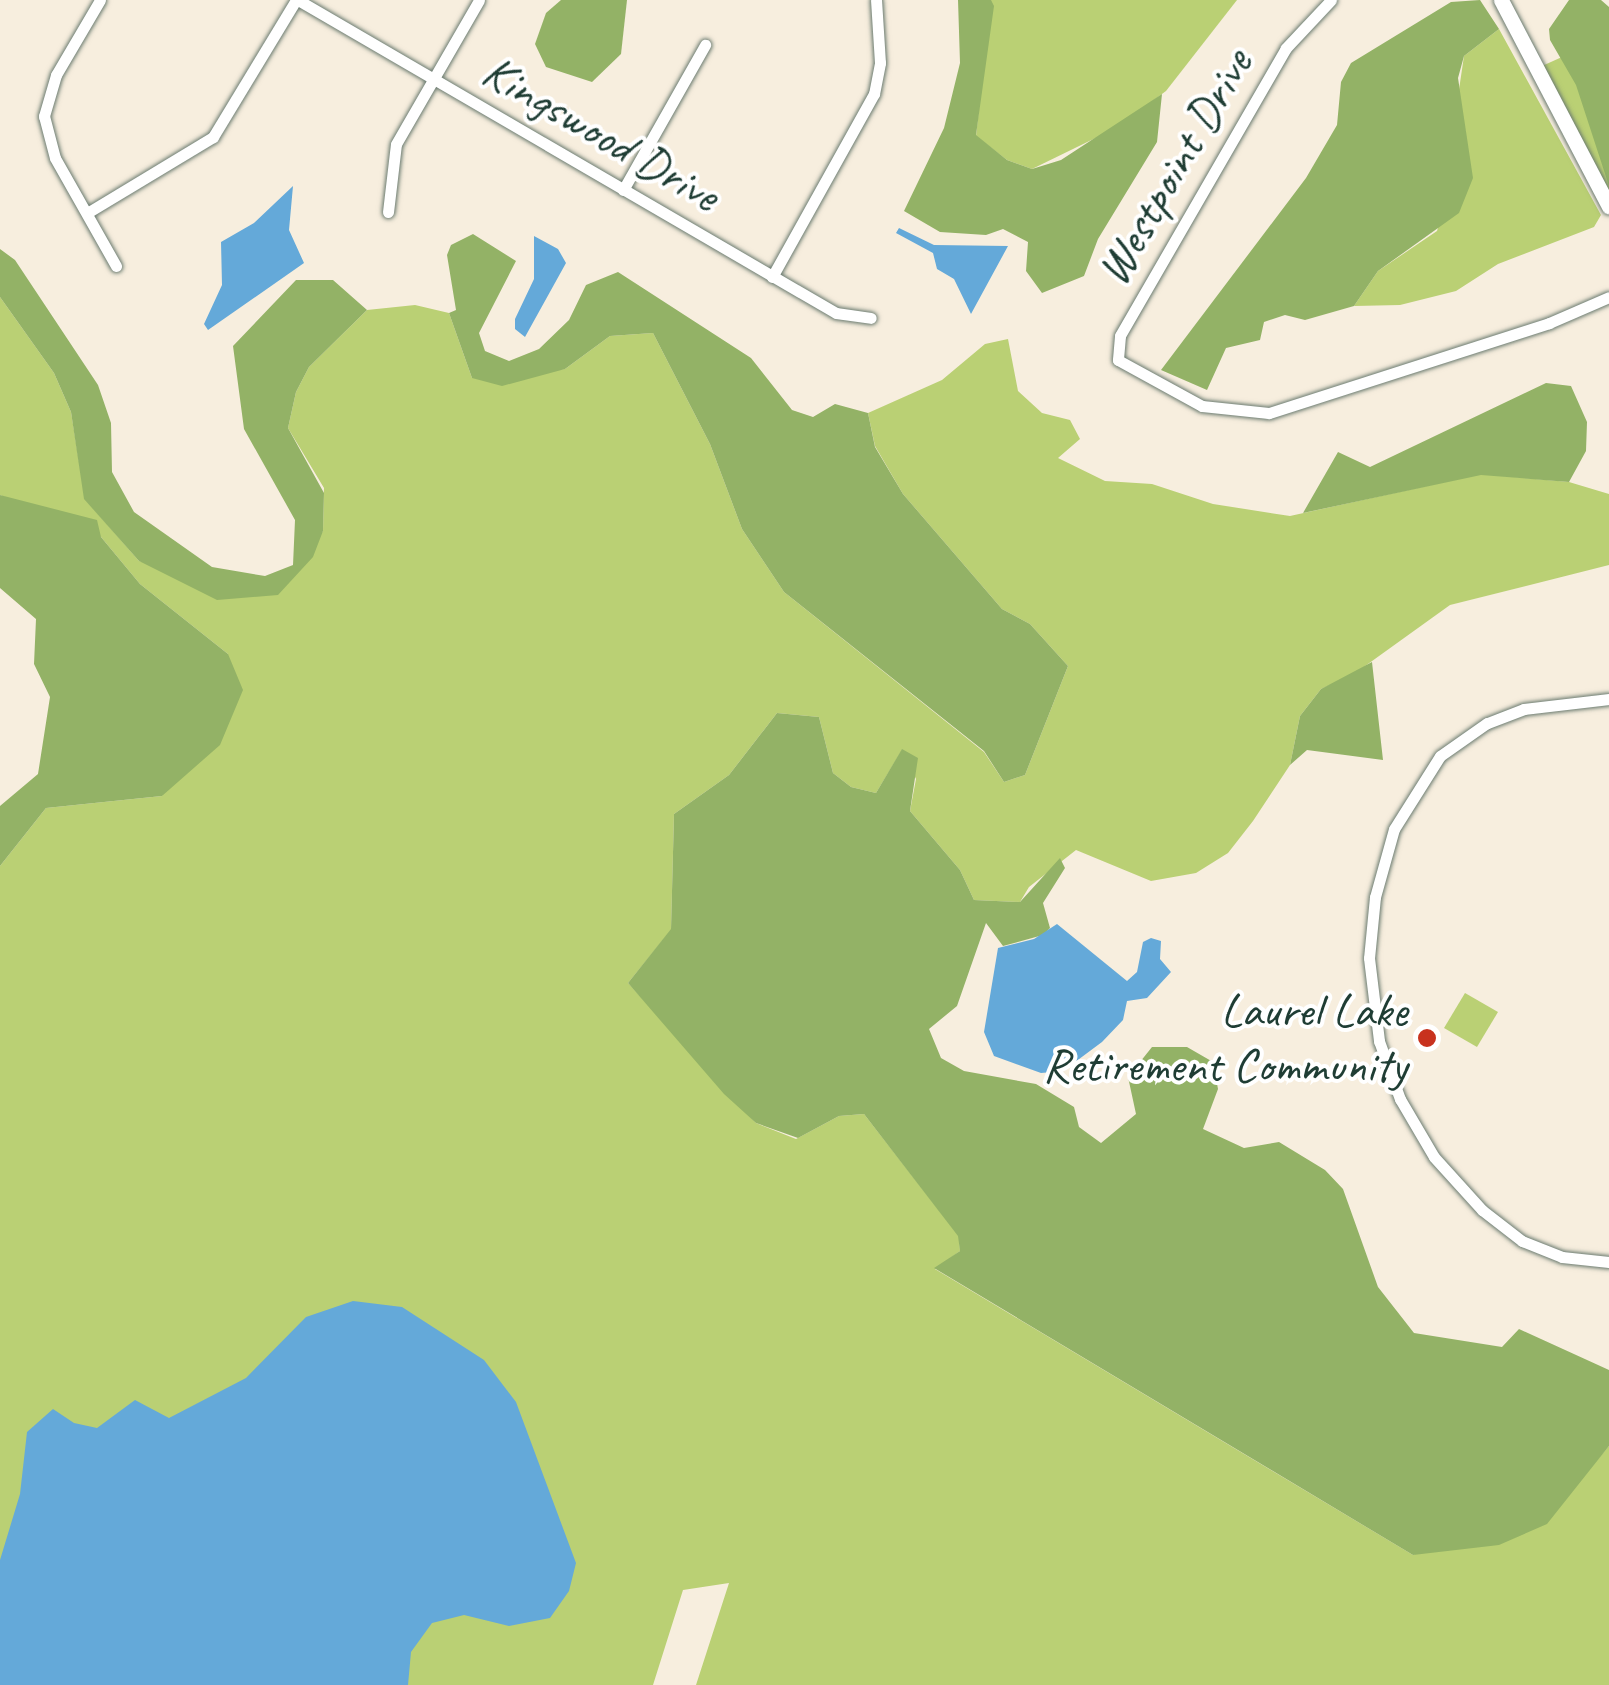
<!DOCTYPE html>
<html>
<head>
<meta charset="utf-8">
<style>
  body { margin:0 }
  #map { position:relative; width:1609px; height:1685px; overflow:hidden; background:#f7eede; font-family:Caveat,sans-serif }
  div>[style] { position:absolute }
  .green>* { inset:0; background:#bad074 }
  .forest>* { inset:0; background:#93b266 }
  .water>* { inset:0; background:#64a9d9 }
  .roads { filter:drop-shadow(0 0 2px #6b7b70) drop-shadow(0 0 2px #6b7b70) }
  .street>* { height:11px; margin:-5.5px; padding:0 5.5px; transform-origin:5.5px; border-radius:5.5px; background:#fff }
  .secondary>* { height:15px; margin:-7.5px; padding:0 7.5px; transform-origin:7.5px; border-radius:7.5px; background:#fff }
  .dots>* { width:28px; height:28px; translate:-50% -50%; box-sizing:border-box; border:5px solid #fff; border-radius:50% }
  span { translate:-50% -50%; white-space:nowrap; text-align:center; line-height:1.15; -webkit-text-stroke:8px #fff; paint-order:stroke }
  .street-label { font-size:48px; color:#1f3d34 }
  .poi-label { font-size:48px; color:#1f3d34 }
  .right { translate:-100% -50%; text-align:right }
</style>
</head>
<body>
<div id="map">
  <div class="green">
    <div style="clip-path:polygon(991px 0,1237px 0,1166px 91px,1116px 128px,1032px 169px,1007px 160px,976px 136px)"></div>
    <div style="clip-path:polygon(1499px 29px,1601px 215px,1594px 227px,1498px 264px,1456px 291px,1400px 305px,1354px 306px,1378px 271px,1437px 231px,1466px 133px,1457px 103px,1464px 56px)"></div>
    <div style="clip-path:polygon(1602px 39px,1609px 41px,1609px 194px,1542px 66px)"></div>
    <div style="clip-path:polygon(0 297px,54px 373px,71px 412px,85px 499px,139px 561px,278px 594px,323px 531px,324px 488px,288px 428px,296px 392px,309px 367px,367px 310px,415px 305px,449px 313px,472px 378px,565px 369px,610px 336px,653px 333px,710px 444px,742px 529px,784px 592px,984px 752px,1004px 782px,1025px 775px,1068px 666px,1030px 624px,1002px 609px,903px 494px,875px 446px,868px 413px,942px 380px,985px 344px,1008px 339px,1018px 391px,1042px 413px,1070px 420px,1080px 439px,1058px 458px,1105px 481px,1152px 484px,1213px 504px,1290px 516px,1481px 474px,1569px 482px,1609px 494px,1609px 565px,1450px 605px,1354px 674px,1321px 689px,1300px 716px,1290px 765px,1253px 821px,1228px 853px,1196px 873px,1151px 881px,1076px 850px,1029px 887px,1020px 902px,974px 900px,960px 870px,910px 811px,916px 779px,902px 750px,876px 793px,851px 787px,833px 773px,819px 717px,777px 713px,729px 775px,674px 814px,671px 930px,628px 983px,756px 1123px,796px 1139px,839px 1116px,864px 1114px,959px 1236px,960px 1251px,935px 1269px,1413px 1555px,1578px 1482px,1609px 1446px,1609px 1685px,696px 1685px,729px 1583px,683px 1590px,653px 1685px,0 1685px,0 866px,46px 808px,162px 796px,228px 654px,140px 584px,101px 537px,0 495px)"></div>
    <div style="clip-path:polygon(1465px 993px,1498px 1012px,1477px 1047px,1444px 1028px)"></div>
  </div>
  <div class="forest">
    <div style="clip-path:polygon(561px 0,627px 0,621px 54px,592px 82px,546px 67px,535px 44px,546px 13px)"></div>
    <div style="clip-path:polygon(958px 0,991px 0,994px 6px,976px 135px,1007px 160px,1032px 169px,1061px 160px,1162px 94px,1157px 142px,1098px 239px,1084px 276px,1042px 293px,1026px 271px,1028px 242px,1003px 229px,986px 235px,940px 232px,904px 211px,944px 128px,960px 63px)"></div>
    <div style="clip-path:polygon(1480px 0,1499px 29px,1464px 56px,1458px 78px,1473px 178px,1459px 213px,1378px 271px,1354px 306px,1305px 320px,1285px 315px,1264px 322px,1260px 340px,1226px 348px,1207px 390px,1161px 370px,1306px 178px,1337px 125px,1341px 82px,1351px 63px,1451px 2px)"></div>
    <div style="clip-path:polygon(1569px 0,1601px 0,1609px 7px,1609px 186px,1576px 85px,1550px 40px,1549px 29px)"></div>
    <div style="clip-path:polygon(473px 234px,516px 261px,479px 333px,485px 351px,509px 361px,539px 349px,569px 320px,586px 285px,618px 272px,751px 358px,792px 410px,813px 417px,835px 404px,868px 413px,875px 447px,903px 494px,1002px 609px,1030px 624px,1068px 666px,1025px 775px,1004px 782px,984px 751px,784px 592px,742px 529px,710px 444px,653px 333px,610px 336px,565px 369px,502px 386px,472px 378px,449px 313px,456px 310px,447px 255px,451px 245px)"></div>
    <div style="clip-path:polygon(0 249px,15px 260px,98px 385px,111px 423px,112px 472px,134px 512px,212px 567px,265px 576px,293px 565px,295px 520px,244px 429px,233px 346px,296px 280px,333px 280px,367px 310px,309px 367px,296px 392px,288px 428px,324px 493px,323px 531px,313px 557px,278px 595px,217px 600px,139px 561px,84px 499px,71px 412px,54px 373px,0 297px)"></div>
    <div style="clip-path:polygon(1546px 383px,1571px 386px,1587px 422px,1586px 451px,1569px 482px,1481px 475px,1303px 513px,1338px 452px,1370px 467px)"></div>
    <div style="clip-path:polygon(0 495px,97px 520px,101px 537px,140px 584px,228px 654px,243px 690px,220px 745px,162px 796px,46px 808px,0 866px,0 806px,38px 774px,50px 697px,34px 664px,36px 619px,0 588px)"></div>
    <div style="clip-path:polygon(1372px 662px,1383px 760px,1307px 750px,1290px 765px,1300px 716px,1321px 689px)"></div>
    <div style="clip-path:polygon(777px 713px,819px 717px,833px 773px,851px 787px,876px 793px,902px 749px,918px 758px,910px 811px,960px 870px,974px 900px,1020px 902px,1060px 858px,1065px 868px,1043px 903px,1050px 928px,1043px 935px,1003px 946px,986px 923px,957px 1006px,929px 1029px,941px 1058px,964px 1071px,1036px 1084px,1074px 1107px,1079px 1127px,1101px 1143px,1136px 1114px,1128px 1077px,1152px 1047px,1187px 1047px,1213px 1062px,1218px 1089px,1203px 1129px,1244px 1148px,1279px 1142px,1325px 1170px,1343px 1189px,1378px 1287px,1414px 1333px,1502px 1347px,1519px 1329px,1609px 1370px,1609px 1446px,1547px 1524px,1499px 1545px,1413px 1555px,934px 1268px,960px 1251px,958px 1236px,864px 1114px,839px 1116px,798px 1138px,756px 1123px,724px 1094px,628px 983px,671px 929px,674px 814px,729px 775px)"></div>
  </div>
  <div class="water">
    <div style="clip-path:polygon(293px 186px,289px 230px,304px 263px,208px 330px,204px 324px,222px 285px,221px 242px,254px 223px)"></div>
    <div style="clip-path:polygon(899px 228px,934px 245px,1008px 246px,971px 314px,954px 279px,937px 269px,933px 253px,896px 233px)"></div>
    <div style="clip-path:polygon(534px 236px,558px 249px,566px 263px,525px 337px,515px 329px,515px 319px,534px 279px)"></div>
    <div style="clip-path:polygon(1057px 924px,1127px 981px,1137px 972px,1143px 942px,1151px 938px,1161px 941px,1160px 959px,1171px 972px,1147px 998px,1127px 1001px,1123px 1020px,1102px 1042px,1063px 1071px,1041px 1073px,994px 1056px,984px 1032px,998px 948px,1034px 939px)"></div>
    <div style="clip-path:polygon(353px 1301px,402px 1307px,484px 1360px,516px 1402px,576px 1563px,569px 1591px,550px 1618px,509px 1626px,464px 1615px,432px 1623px,411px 1652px,408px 1685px,0 1685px,0 1560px,20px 1494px,27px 1432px,53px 1409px,74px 1423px,97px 1428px,135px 1400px,169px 1418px,246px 1378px,306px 1317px)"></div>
  </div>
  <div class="roads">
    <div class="street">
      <div style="left:100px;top:0;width:87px;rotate:120.4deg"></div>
      <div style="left:56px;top:75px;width:43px;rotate:106.3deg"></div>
      <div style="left:44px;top:116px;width:43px;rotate:75.3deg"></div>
      <div style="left:55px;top:158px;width:124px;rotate:60.5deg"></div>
      <div style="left:298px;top:0;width:622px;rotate:30.19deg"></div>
      <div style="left:836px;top:313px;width:35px;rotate:8deg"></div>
      <div style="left:1331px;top:0;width:66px;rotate:133.2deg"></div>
      <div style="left:1286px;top:48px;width:332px;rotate:120deg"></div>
      <div style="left:1120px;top:336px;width:24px;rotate:95deg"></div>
      <div style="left:1118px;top:360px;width:96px;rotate:28.7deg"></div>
      <div style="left:1202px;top:406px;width:67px;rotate:6deg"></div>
      <div style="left:1269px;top:413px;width:294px;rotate:-17.8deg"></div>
      <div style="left:1549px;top:323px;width:65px;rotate:-23.4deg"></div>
      <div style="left:623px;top:190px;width:167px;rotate:-60.5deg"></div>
      <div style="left:388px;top:212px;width:68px;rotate:-83.3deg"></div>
      <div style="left:396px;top:144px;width:166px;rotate:-60deg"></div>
      <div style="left:87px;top:213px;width:147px;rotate:-31.1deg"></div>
      <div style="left:213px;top:137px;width:160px;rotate:-58.8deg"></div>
      <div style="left:772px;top:277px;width:210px;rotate:-60.9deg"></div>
      <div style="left:874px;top:94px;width:32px;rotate:-79deg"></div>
      <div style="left:880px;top:63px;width:63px;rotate:-93.6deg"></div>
      <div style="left:1609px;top:699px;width:86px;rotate:173.3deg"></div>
      <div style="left:1524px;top:709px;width:40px;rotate:159deg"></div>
      <div style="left:1487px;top:723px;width:57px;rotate:144.9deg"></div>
      <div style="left:1440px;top:756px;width:86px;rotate:122.2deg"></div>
      <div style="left:1394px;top:829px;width:71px;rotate:105.6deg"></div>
      <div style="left:1375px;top:897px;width:61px;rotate:95.6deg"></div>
      <div style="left:1369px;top:958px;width:84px;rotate:83.1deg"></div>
      <div style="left:1379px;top:1041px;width:62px;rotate:70.1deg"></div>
      <div style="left:1400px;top:1099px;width:67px;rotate:59.6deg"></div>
      <div style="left:1434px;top:1157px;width:72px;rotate:47.8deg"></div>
      <div style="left:1482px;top:1210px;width:51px;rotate:37.8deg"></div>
      <div style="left:1522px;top:1241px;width:43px;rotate:21.8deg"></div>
      <div style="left:1562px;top:1257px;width:47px;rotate:6.1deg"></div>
    </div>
    <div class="secondary">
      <div style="left:1501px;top:0;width:233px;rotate:62.4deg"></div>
    </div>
  </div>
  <div class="dots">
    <div style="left:1427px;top:1038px;background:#c8321e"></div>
  </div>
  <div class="street-label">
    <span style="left:601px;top:133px;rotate:30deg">Kingswood Drive</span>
    <span style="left:1174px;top:167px;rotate:-60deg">Westpoint Drive</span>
  </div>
  <div class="poi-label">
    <span class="right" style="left:1407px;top:1038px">Laurel Lake<br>Retirement Community</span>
  </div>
</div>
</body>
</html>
